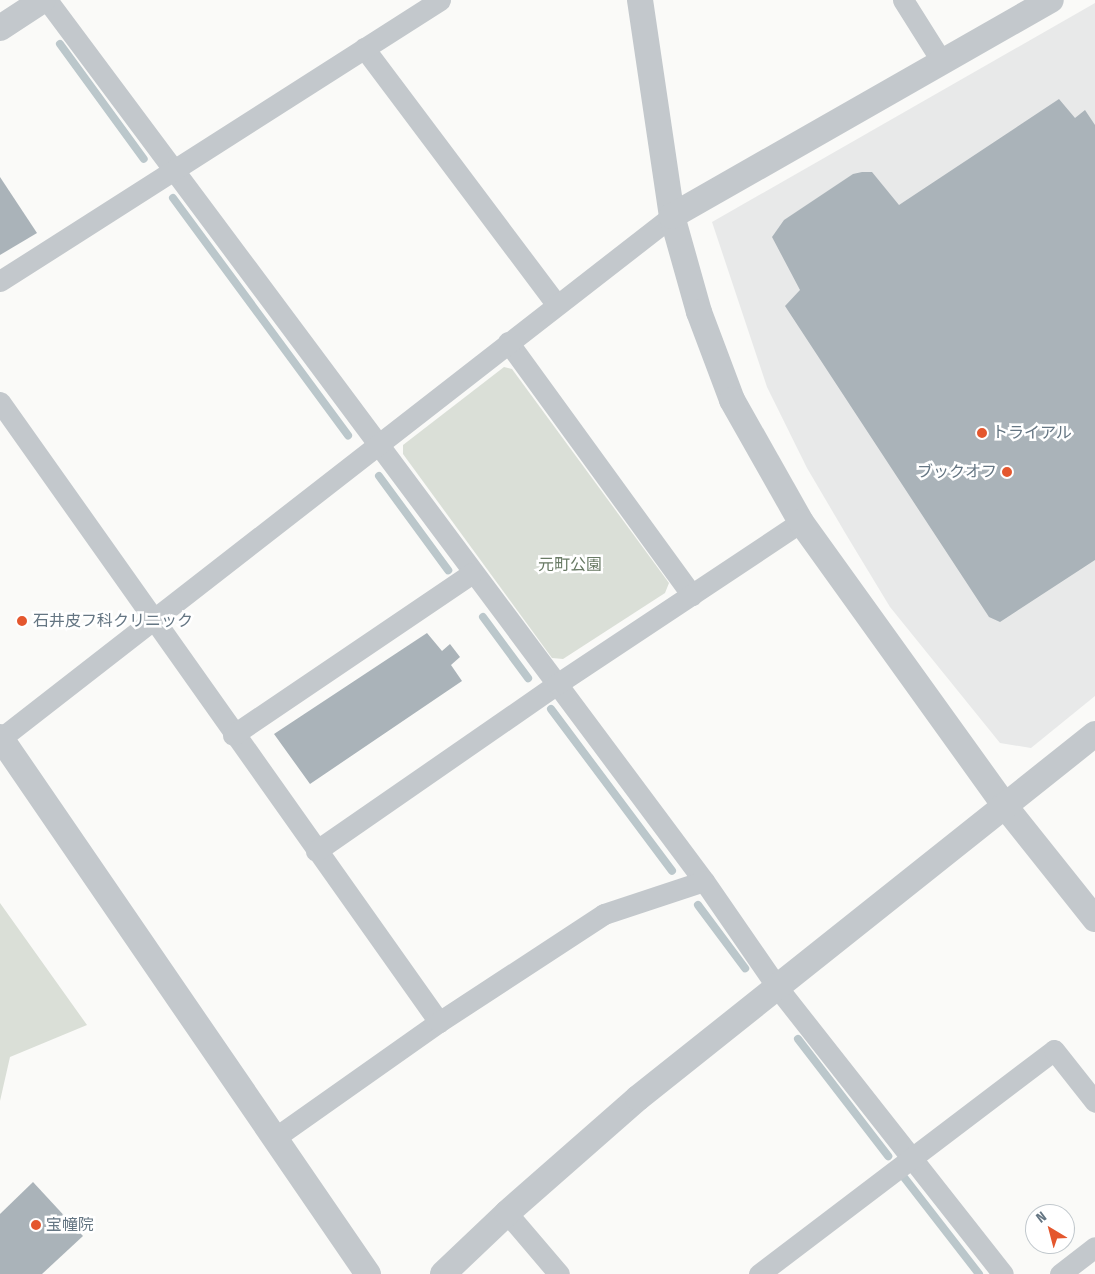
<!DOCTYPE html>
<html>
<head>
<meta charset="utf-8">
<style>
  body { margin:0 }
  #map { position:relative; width:1095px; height:1274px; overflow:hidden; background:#fafaf8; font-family:"Fira Sans Condensed","Noto Sans JP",sans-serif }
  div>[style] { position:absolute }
  .built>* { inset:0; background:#e8e9e9 }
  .green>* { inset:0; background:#dadfd7 }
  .stream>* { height:8px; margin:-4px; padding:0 4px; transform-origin:4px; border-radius:4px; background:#bbc7cb }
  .building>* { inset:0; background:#aab3b9 }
  .minor>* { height:21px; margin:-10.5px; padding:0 10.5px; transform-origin:10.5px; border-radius:10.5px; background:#c3c8cc }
  .tertiary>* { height:26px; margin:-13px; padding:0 13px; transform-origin:13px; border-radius:13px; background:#c3c8cc }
  .dots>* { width:14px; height:14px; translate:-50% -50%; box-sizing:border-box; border:2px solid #fff; border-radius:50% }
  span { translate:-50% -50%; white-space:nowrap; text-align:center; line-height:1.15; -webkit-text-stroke:5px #fff; paint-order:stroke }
  .poi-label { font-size:16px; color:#657683 }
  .left { translate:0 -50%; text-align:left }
  .right { translate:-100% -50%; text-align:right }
  .park-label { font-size:16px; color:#687a64 }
  .north { position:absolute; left:1025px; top:1204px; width:50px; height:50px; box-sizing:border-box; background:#fff; border:1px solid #c1c8cd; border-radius:50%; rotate:323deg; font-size:14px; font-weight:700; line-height:20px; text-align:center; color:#657683 }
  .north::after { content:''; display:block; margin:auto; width:18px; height:22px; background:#e4572e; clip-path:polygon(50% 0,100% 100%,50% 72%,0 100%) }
</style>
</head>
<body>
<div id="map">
  <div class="built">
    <div style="clip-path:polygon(1095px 3px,1095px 696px,1031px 748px,1000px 743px,890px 607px,847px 536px,807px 468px,767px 387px,712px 222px)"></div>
  </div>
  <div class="green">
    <div style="clip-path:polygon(504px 367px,512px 369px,669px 583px,665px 593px,563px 659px,552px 658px,403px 454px,403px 445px)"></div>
    <div style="clip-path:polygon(0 903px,87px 1025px,10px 1057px,0 1101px)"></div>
  </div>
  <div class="stream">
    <div style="left:60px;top:44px;width:142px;rotate:53.9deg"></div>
    <div style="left:173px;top:198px;width:295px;rotate:53.6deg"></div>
    <div style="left:379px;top:476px;width:117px;rotate:53.7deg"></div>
    <div style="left:483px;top:617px;width:76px;rotate:53.6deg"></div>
    <div style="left:551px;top:709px;width:202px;rotate:53.2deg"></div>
    <div style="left:698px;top:905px;width:79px;rotate:53.3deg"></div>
    <div style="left:798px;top:1039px;width:148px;rotate:52.4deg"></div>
    <div style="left:903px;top:1176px;width:124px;rotate:52.2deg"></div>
  </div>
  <div class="building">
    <div style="clip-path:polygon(1059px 99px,1075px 118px,1085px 110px,1095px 125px,1095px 560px,1000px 622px,989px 617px,785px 306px,800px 290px,772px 237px,784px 220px,853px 174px,862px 172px,872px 172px,899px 205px)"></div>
    <div style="clip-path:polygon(0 177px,37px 233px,0 255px)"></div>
    <div style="clip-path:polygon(427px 633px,442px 651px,450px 644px,460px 657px,451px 665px,462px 681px,310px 784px,274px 734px)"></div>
    <div style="clip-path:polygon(33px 1182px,83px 1236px,42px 1274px,0 1274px,0 1214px)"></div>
  </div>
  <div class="minor">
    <div style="left:47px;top:0;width:1099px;rotate:53.29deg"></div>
    <div style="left:704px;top:881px;width:129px;rotate:55.4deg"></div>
    <div style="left:777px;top:987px;width:365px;rotate:51.8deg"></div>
    <div style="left:903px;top:0;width:73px;rotate:57.8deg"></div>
    <div style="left:364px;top:48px;width:320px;rotate:53.1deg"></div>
    <div style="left:0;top:281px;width:522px;rotate:-32.56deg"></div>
    <div style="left:508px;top:342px;width:313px;rotate:54deg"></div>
    <div style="left:0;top:402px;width:760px;rotate:54.7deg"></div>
    <div style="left:233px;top:735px;width:289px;rotate:-34.1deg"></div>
    <div style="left:0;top:739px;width:852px;rotate:-37.89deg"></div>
    <div style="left:316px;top:851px;width:293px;rotate:-34.7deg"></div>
    <div style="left:557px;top:684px;width:293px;rotate:-33.6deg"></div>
    <div style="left:276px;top:1137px;width:199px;rotate:-35.2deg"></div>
    <div style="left:439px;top:1022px;width:197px;rotate:-33.2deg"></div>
    <div style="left:604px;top:914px;width:105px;rotate:-18.3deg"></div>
    <div style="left:507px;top:1213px;width:80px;rotate:49.6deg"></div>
    <div style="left:759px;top:1274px;width:370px;rotate:-37.2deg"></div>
    <div style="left:1054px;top:1050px;width:66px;rotate:51.7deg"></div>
    <div style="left:1060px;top:1274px;width:44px;rotate:-37.6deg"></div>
  </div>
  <div class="tertiary">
    <div style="left:640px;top:0;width:218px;rotate:81.6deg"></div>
    <div style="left:672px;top:216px;width:100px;rotate:74.3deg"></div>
    <div style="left:699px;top:312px;width:94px;rotate:69.4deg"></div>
    <div style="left:732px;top:400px;width:140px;rotate:60.5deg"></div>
    <div style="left:801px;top:522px;width:348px;rotate:54.3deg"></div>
    <div style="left:1004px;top:805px;width:146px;rotate:51.4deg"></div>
    <div style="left:0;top:28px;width:51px;rotate:-33.1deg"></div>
    <div style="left:672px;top:216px;width:436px;rotate:-29.7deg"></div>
    <div style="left:0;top:737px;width:651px;rotate:55.58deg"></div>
    <div style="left:443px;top:1274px;width:88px;rotate:-43.6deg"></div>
    <div style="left:507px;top:1213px;width:174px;rotate:-41.3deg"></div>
    <div style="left:638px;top:1098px;width:584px;rotate:-38.54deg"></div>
  </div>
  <div class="dots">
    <div style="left:982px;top:433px;background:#e4572e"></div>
    <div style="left:1007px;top:472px;background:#e4572e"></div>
    <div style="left:22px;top:621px;background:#e4572e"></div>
    <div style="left:36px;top:1225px;background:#e4572e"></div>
  </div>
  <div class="poi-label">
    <span class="left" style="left:992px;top:433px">トライアル</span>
    <span class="right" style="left:997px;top:472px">ブックオフ</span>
    <span class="left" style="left:33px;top:621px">石井皮フ科クリニック</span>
    <span class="left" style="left:46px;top:1225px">宝幢院</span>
  </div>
  <div class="park-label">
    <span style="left:570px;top:565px">元町公園</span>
  </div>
  <div class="north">N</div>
</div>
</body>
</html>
